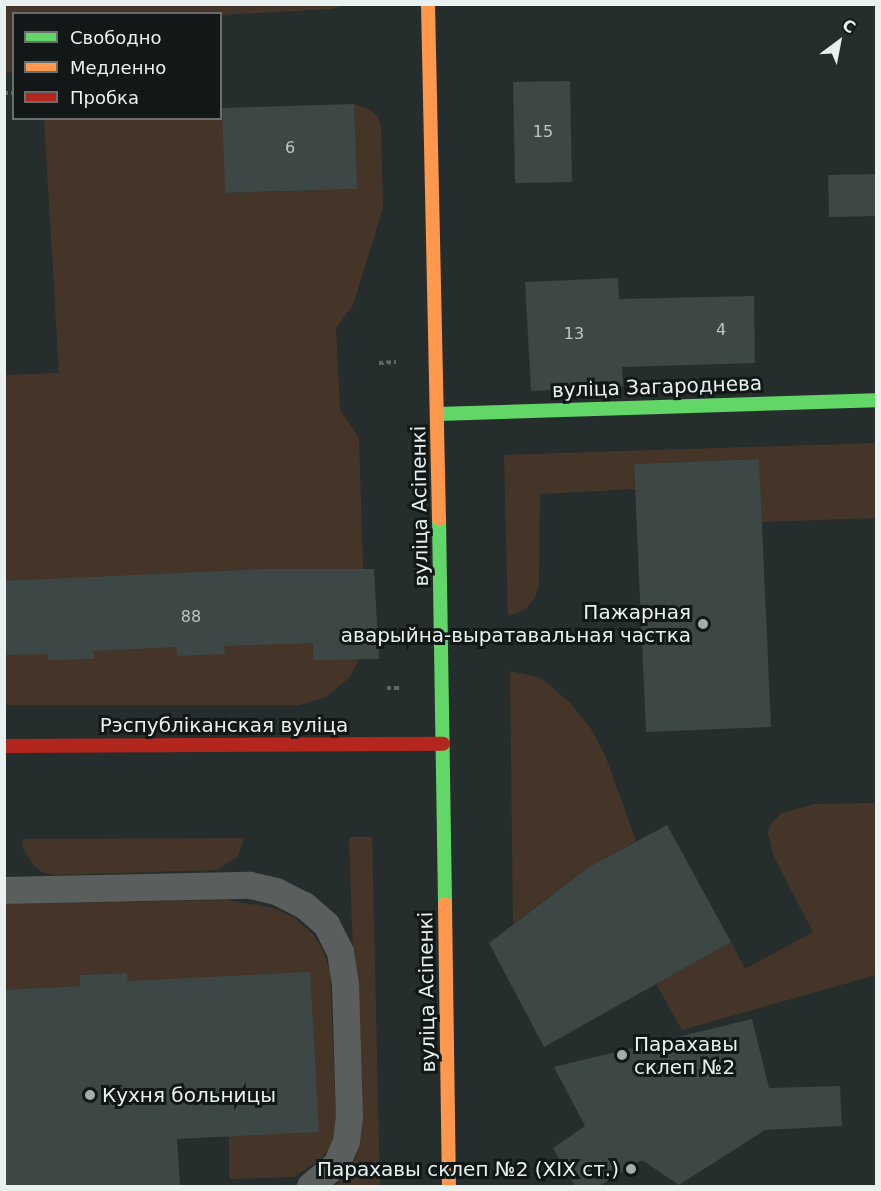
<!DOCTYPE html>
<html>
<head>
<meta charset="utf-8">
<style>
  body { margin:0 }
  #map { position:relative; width:881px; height:1191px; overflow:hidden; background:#262e2d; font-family:"DejaVu Sans",sans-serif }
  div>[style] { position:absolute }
  .green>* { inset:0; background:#453528 }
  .building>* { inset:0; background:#3d4746 }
  .path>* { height:4px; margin-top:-2px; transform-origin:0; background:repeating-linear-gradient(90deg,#626564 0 4.5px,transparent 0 7.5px) }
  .lane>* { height:27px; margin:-13.5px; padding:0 13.5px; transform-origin:13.5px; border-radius:13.5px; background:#5a5e5d }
  .fast>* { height:14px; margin:-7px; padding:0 7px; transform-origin:7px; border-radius:7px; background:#63d668 }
  .slow>* { height:14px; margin:-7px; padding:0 7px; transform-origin:7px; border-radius:7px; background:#ff974d }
  .jam>* { height:14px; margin:-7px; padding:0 7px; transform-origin:7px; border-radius:7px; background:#b3261e }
  .dots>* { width:16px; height:16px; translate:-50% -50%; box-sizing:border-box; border:3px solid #121817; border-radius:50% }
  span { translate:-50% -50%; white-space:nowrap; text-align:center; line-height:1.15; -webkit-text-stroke:6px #121817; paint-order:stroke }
  .number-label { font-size:16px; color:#bdc6c6 }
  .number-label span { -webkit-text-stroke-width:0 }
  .street-label { font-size:20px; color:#e8f1f0 }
  .poi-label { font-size:20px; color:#e8f1f0 }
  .right { translate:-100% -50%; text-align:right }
  .left { translate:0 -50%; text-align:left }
  .frame { position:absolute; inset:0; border:6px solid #e8f1f0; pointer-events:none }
  .legend { position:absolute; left:12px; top:12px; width:210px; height:108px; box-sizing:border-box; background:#121817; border:2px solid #686f6e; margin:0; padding:8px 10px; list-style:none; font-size:18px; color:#e8f1f0 }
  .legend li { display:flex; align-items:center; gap:12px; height:30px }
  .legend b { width:30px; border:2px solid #686f6e }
  .north { position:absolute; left:809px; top:12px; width:60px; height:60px; -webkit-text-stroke:4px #121817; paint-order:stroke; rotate:32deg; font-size:16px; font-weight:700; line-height:24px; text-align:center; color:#e8f1f0 }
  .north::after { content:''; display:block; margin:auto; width:21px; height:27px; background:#e8f1f0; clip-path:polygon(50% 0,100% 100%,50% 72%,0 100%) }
</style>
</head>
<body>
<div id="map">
  <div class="green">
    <div style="clip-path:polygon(5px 4px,344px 4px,344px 5px,332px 9px,221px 15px,14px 14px,13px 72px,5px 73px)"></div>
    <div style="clip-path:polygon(354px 104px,369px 109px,378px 117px,381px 126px,383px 208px,353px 305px,336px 328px,340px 410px,359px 438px,365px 627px,362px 654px,349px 678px,326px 697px,299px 705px,5px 705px,4px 375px,59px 373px,44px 119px,220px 118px,222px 108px,226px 193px,356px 189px)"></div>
    <div style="clip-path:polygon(876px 443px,876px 518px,762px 522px,758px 459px,634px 464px,635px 489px,540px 494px,539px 585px,535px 597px,526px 609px,508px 616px,504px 455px)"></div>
    <div style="clip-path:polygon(510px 671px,538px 677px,552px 687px,571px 704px,591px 729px,605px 755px,636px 841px,589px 867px,513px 924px)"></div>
    <div style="clip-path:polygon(876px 803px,876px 975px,682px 1030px,656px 984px,731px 942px,745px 969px,813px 932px,773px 855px,768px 832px,772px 822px,782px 813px,815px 804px)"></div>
    <div style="clip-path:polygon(349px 837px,372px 837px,380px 1186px,335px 1186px,346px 1175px,357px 1154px,359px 1129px)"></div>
    <div style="clip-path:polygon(244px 838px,238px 856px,217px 870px,54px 875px,42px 872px,33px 865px,23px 848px,22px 839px)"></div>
    <div style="clip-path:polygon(227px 900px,274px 908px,294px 918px,312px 933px,323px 950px,330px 972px,336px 1118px,334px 1134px,329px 1148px,320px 1160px,294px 1177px,229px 1179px,229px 1136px,128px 981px,127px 973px,79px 975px,80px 986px,5px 990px,5px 904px)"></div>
  </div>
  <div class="building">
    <div style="clip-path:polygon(570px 81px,572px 182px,515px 183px,513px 82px)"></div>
    <div style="clip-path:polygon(354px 104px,357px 189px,225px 193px,222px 108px)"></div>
    <div style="clip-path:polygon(876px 174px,876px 216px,829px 217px,828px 175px)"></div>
    <div style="clip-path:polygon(618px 278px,619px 299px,754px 296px,755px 363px,622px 367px,623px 386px,531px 391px,525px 282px)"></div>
    <div style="clip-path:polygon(759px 459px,771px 727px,646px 732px,634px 464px)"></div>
    <div style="clip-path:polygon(266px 569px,374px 569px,379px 659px,313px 660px,313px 643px,224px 646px,225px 654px,177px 656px,176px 647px,93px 651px,94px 659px,48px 660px,48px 654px,4px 655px,4px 581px)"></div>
    <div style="clip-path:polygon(667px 825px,731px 942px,544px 1047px,489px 943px,589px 867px)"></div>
    <div style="clip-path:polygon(310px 972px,319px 1132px,177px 1139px,180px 1186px,4px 1186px,4px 990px,80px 986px,79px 975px,127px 973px,128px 981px)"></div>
    <div style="clip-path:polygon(752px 1019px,769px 1088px,840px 1086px,842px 1126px,765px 1130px,679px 1185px,642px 1160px,599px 1186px,575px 1186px,553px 1148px,585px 1126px,554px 1067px)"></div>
  </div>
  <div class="path">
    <div style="left:4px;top:93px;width:10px"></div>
    <div style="left:379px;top:363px;width:17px;rotate:-3deg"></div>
    <div style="left:387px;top:688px;width:15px"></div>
  </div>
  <div class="lane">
    <div style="left:4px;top:890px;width:246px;rotate:-1.2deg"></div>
    <div style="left:250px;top:885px;width:27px;rotate:13deg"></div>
    <div style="left:276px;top:891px;width:31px;rotate:27deg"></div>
    <div style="left:304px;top:905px;width:29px;rotate:41deg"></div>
    <div style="left:326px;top:924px;width:31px;rotate:63deg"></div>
    <div style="left:340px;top:952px;width:32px;rotate:81deg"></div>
    <div style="left:345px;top:984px;width:132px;rotate:88.3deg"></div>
    <div style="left:349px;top:1116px;width:25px;rotate:97deg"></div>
    <div style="left:346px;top:1141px;width:25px;rotate:113deg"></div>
    <div style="left:336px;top:1164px;width:34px;rotate:140deg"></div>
  </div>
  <div class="fast">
    <div style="left:438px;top:414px;width:438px;rotate:-1.8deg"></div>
    <div style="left:439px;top:519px;width:385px;rotate:89.1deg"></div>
  </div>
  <div class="slow">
    <div style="left:428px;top:4px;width:515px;rotate:88.78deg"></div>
    <div style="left:445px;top:904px;width:282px;rotate:89.2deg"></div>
  </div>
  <div class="jam">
    <div style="left:4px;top:746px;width:439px;rotate:-0.3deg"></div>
  </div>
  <div class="dots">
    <div style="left:703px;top:624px;background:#a4adac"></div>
    <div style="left:622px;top:1055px;background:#a4adac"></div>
    <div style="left:90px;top:1095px;background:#a4adac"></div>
    <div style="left:631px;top:1169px;background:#a4adac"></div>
  </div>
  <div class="number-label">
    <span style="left:543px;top:132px">15</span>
    <span style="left:290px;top:148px">6</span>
    <span style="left:721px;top:330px">4</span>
    <span style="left:574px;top:334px">13</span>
    <span style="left:191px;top:617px">88</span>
  </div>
  <div class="street-label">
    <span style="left:657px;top:387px;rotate:-2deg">вуліца Загароднева</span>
    <span style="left:420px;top:506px;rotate:-91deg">вуліца Асіпенкі</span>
    <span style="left:224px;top:725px">Рэспубліканская вуліца</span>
    <span style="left:427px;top:992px;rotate:-91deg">вуліца Асіпенкі</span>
  </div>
  <div class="poi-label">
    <span class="right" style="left:691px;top:624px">Пажарная<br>аварыйна-выратавальная частка</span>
    <span class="left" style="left:634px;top:1056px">Парахавы<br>склеп №2</span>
    <span class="left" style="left:102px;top:1095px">Кухня больницы</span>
    <span class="right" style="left:619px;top:1169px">Парахавы склеп №2 (XIX ст.)</span>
  </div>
  <div class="frame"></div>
  <ul class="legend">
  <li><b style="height:8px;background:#63d668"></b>Свободно</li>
  <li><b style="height:8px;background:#ff974d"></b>Медленно</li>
  <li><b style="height:8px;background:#b3261e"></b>Пробка</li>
  </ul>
  <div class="north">С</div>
</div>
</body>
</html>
